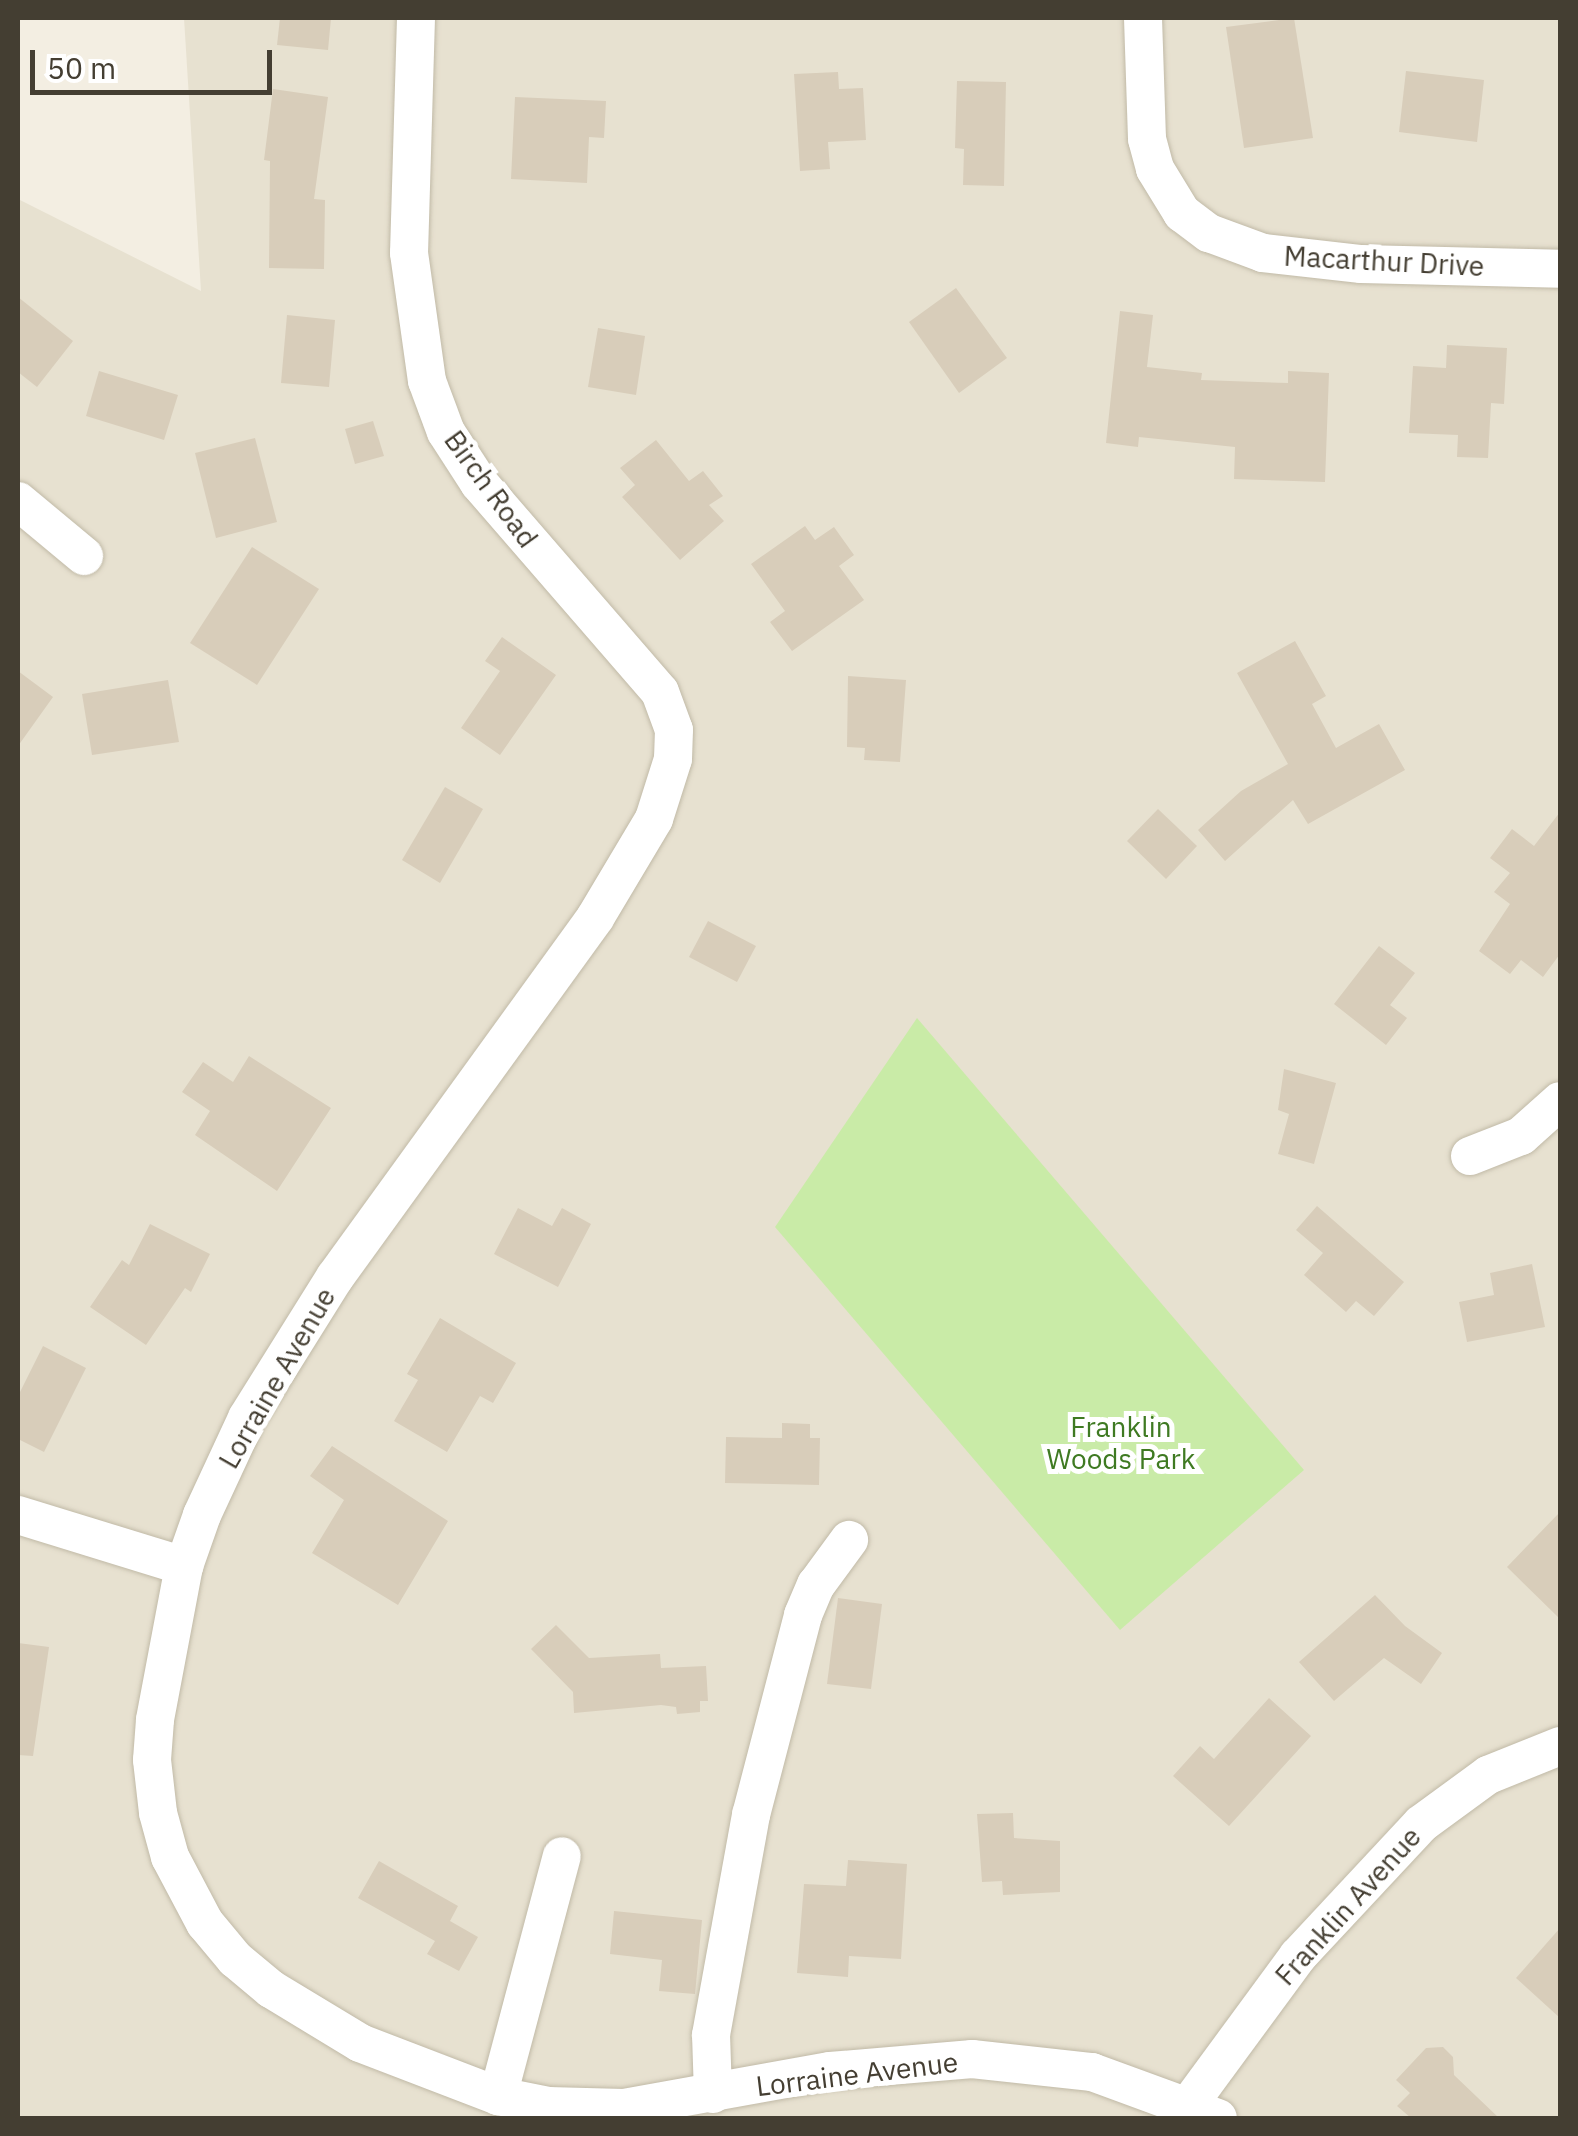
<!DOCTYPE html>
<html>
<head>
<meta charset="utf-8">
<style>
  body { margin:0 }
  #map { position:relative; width:1578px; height:2136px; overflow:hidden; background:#f3eee2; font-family:"IBM Plex Sans",sans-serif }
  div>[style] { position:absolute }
  .residential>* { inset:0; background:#e7e1d0 }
  .green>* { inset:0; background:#c9eba7 }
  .building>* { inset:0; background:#d8cdba }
  .roads { filter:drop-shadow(0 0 2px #c1baa7) drop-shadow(0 0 2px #c1baa7) }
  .street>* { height:38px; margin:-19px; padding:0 19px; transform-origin:19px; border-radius:19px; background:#fff }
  span { translate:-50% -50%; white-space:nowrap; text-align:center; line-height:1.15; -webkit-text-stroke:10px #fff; paint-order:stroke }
  .street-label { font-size:28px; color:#443e32 }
  .park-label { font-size:28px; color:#3f7a22 }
  .frame { position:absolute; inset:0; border:20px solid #443e32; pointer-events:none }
  .scale { position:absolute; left:30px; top:50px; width:242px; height:45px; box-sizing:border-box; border:5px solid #443e32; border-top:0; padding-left:12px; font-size:30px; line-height:35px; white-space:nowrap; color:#443e32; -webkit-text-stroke:8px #fff; paint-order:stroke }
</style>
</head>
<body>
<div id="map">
  <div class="residential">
    <div style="clip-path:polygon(184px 18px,1560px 18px,1560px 2118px,18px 2118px,18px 199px,201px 291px)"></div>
  </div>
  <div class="green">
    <div style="clip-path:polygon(917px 1018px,1304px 1470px,1120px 1630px,775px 1227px)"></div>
  </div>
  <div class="building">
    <div style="clip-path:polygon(280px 18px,331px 18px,328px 50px,277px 45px)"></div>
    <div style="clip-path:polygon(1294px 18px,1313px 138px,1244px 148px,1226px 27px)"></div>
    <div style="clip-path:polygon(1406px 71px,1484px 80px,1477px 142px,1399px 132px)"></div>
    <div style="clip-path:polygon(838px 72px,839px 89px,863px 88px,866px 140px,828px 142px,830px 169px,800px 171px,794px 74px)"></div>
    <div style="clip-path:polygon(957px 81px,1006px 82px,1004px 186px,963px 185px,964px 149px,955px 148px)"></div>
    <div style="clip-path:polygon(273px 89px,328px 97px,314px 199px,325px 200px,324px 269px,269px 268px,270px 161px,264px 160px)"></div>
    <div style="clip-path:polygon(515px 97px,606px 101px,604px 138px,589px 137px,587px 183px,511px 179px)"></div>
    <div style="clip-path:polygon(956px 288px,1007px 358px,959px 393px,909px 322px)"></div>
    <div style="clip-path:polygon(18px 297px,73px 341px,37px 387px,18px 372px)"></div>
    <div style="clip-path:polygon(1120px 311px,1153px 315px,1147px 367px,1202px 373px,1201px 380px,1288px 383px,1288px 371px,1329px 373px,1325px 482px,1234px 479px,1235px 447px,1139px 437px,1138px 447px,1106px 443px)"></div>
    <div style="clip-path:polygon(287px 315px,335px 320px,329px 387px,281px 383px)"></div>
    <div style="clip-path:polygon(598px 328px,645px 336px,636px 395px,588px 387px)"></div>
    <div style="clip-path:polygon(1447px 345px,1507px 348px,1504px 404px,1491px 403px,1488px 458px,1457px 457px,1458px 435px,1409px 433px,1413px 366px,1446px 368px)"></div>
    <div style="clip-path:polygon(99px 371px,178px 395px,164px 440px,86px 416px)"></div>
    <div style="clip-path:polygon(373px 421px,384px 456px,355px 464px,345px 429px)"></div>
    <div style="clip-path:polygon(255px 438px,277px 522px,216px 538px,195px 453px)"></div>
    <div style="clip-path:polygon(656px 440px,689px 481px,703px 471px,723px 496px,709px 505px,724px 521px,680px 560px,622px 497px,635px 485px,620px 468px)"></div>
    <div style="clip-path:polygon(805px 526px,815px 540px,834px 527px,854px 555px,839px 566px,864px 600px,792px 651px,770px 622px,785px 611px,751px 564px)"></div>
    <div style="clip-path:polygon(252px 547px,319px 589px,257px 685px,190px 643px)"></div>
    <div style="clip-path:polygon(502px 637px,556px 675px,500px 755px,461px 728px,500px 671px,485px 661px)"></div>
    <div style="clip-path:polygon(1295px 641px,1326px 696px,1312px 704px,1336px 748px,1379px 724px,1405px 770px,1308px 824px,1293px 800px,1225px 861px,1198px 830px,1241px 791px,1288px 764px,1237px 673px)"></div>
    <div style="clip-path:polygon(18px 671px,53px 697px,18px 746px)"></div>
    <div style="clip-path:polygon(848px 676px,906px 680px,900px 762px,864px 760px,865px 748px,847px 747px)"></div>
    <div style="clip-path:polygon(168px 680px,179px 742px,92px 755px,82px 694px)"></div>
    <div style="clip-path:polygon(445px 787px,483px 809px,440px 883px,402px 860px)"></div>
    <div style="clip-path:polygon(1158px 809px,1197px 846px,1166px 879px,1127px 841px)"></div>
    <div style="clip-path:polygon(1560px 812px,1560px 954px,1543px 977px,1521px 960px,1510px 974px,1479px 951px,1510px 904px,1494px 892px,1510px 873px,1490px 858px,1512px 829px,1534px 846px)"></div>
    <div style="clip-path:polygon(708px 921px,756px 946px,737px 982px,689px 957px)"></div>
    <div style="clip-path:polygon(1379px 946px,1415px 973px,1390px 1005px,1407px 1018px,1386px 1045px,1334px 1004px)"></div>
    <div style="clip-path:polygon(249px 1056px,331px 1108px,277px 1191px,195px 1135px,210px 1111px,182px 1092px,203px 1062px,233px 1082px)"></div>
    <div style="clip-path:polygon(1284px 1069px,1336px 1083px,1314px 1164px,1278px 1154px,1289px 1114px,1278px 1110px)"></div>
    <div style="clip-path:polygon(1317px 1206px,1404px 1282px,1374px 1316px,1356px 1301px,1346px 1312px,1304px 1275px,1323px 1253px,1296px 1230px)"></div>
    <div style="clip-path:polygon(518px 1208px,552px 1226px,562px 1208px,591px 1224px,558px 1287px,494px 1254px)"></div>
    <div style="clip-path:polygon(150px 1224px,210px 1254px,191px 1292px,185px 1288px,146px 1345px,90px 1307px,122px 1260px,129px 1265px)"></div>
    <div style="clip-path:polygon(1532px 1264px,1545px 1327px,1467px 1342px,1459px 1302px,1494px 1295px,1490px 1273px)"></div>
    <div style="clip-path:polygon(440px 1318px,516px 1363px,493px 1403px,480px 1396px,447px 1452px,394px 1421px,418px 1380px,407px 1374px)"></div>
    <div style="clip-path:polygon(43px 1346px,86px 1368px,44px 1452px,18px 1439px,18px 1396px)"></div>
    <div style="clip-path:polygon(782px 1423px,810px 1424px,810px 1438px,820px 1438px,819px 1485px,725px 1483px,726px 1437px,782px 1438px)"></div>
    <div style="clip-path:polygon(332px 1446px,448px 1521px,398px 1605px,312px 1553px,344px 1500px,310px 1476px)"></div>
    <div style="clip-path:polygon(1560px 1512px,1560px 1619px,1507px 1567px)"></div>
    <div style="clip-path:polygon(1375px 1595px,1405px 1626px,1442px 1653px,1421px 1684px,1384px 1658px,1334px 1701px,1299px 1662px)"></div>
    <div style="clip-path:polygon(838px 1598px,882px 1604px,871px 1689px,827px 1684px)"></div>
    <div style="clip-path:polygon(556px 1625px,589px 1658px,660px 1654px,661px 1668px,706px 1666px,708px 1701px,700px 1701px,700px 1712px,677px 1714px,676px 1707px,661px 1705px,574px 1713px,573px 1692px,531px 1649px)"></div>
    <div style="clip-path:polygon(18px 1643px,49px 1647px,33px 1756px,18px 1755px)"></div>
    <div style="clip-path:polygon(1269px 1698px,1311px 1736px,1229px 1826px,1173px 1776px,1200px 1746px,1214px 1759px)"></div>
    <div style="clip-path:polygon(1013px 1813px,1014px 1838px,1060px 1841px,1060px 1892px,1003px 1895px,1002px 1881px,982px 1882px,977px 1814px)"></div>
    <div style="clip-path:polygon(848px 1860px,907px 1864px,901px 1959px,849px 1956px,848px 1977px,797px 1973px,804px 1884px,846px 1886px)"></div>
    <div style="clip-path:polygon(379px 1861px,458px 1906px,450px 1921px,478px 1937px,459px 1971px,427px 1954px,435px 1941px,358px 1898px)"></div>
    <div style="clip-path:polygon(614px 1911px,702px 1920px,695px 1994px,659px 1991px,662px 1960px,610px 1954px)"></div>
    <div style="clip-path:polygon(1560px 1928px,1560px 2018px,1516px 1978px)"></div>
    <div style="clip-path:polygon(1443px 2047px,1453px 2057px,1454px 2075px,1499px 2118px,1411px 2118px,1397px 2106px,1410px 2093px,1396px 2080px,1426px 2048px)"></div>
  </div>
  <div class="roads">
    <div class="street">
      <div style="left:416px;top:18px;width:235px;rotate:91.7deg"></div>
      <div style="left:409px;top:253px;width:129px;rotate:82deg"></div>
      <div style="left:427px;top:381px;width:54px;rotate:69.6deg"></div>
      <div style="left:446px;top:432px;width:61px;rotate:57.1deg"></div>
      <div style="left:479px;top:483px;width:276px;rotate:49.1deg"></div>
      <div style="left:660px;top:692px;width:40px;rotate:69.8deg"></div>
      <div style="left:674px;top:730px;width:29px;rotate:92deg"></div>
      <div style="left:673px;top:759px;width:63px;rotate:107.6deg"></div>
      <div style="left:654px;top:819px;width:115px;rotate:120.8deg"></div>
      <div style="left:595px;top:918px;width:443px;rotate:125.9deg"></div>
      <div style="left:335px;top:1277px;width:166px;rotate:122deg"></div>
      <div style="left:247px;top:1418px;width:107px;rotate:114.9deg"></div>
      <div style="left:202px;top:1515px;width:54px;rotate:109.4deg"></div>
      <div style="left:184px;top:1566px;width:157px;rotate:100.7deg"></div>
      <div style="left:155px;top:1720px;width:40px;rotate:94.3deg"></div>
      <div style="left:152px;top:1760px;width:53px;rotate:83.5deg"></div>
      <div style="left:158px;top:1813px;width:46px;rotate:74.7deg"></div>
      <div style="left:170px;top:1857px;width:75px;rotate:62.1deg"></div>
      <div style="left:205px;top:1923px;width:47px;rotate:50.2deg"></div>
      <div style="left:235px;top:1959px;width:47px;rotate:39.8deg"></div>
      <div style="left:271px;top:1989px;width:104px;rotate:31.2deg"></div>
      <div style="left:360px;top:2043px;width:148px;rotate:21deg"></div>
      <div style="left:498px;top:2096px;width:51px;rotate:11.3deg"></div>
      <div style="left:548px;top:2106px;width:76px;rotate:1.5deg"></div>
      <div style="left:624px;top:2108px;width:209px;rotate:-10.2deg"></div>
      <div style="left:830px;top:2071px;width:143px;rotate:-4.8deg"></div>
      <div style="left:972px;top:2059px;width:121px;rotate:6.2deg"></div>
      <div style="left:1092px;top:2072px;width:134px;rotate:20.1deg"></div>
      <div style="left:1143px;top:18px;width:121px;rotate:88.1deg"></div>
      <div style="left:1147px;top:139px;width:31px;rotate:75deg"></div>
      <div style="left:1155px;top:169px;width:52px;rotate:58.5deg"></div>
      <div style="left:1182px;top:213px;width:34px;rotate:37deg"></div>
      <div style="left:1209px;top:233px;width:58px;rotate:20.3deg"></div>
      <div style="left:1263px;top:253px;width:99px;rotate:6.4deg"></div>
      <div style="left:1361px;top:264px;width:199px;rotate:1.4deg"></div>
      <div style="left:18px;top:501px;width:86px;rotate:39.8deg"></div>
      <div style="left:1470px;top:1156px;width:55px;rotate:-21.4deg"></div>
      <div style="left:1521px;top:1136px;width:52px;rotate:-41.9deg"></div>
      <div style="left:18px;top:1515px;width:174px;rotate:17.1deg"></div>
      <div style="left:713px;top:2094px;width:59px;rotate:-91.9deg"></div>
      <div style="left:711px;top:2035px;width:224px;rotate:-79.7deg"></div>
      <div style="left:751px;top:1815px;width:207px;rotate:-75.4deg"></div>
      <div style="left:803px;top:1615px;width:33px;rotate:-67deg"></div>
      <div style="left:816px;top:1585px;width:56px;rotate:-53.7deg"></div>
      <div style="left:498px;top:2096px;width:248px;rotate:-75.1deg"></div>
      <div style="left:1179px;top:2118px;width:201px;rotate:-53.7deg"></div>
      <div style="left:1298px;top:1956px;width:180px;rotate:-47deg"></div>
      <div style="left:1421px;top:1824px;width:83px;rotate:-36.2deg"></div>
      <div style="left:1488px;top:1775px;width:78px;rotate:-21.9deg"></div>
    </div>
  </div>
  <div class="street-label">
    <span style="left:1384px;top:261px;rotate:3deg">Macarthur Drive</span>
    <span style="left:491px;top:489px;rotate:54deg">Birch Road</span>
    <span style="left:277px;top:1378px;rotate:-60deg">Lorraine Avenue</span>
    <span style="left:1348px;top:1906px;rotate:-48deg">Franklin Avenue</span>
    <span style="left:857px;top:2074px;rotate:-7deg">Lorraine Avenue</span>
  </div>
  <div class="park-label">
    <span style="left:1121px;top:1443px">Franklin<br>Woods Park</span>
  </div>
  <div class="frame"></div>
  <div class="scale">50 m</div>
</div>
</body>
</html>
